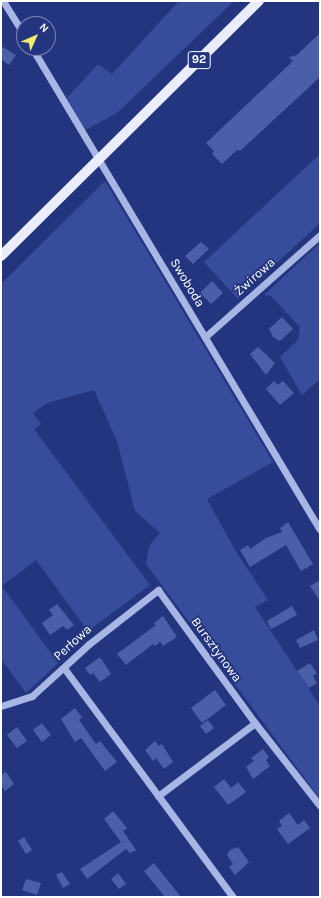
<!DOCTYPE html>
<html>
<head>
<meta charset="utf-8">
<style>
  body { margin:0 }
  #map { position:relative; width:321px; height:898px; overflow:hidden; background:#23357f; font-family:Karla,sans-serif }
  div>[style] { position:absolute }
  .green>* { inset:0; background:#374d9c }
  .building>* { inset:0; background:#4b5fa8 }
  .minor>* { height:7px; margin:-3.5px; padding:0 3.5px; transform-origin:3.5px; border-radius:3.5px; background:#a8b6e6 }
  .major>* { height:10px; margin:-5px; padding:0 5px; transform-origin:5px; border-radius:5px; background:#eaedfd }
  span { translate:-50% -50%; white-space:nowrap; text-align:center; line-height:1.15; -webkit-text-stroke:3.5px #23357f; paint-order:stroke }
  .shield-label span { padding:1px 3px; background:#23357f; border:1px solid; border-radius:3px; -webkit-text-stroke-width:0 }
  .shield-label { font-size:12px; color:#fff; font-weight:700 }
  .street-label { font-size:13px; color:#fff }
  .frame { position:absolute; inset:0; border:2px solid #fff; pointer-events:none }
  .north { position:absolute; left:16px; top:16px; width:40px; height:40px; box-sizing:border-box; background:#23357f; border:1px solid #7b86b2; border-radius:50%; rotate:45deg; font-size:11px; font-weight:700; line-height:16px; text-align:center; color:#fff }
  .north::after { content:''; display:block; margin:auto; width:14px; height:18px; background:#f1ea6b; clip-path:polygon(50% 0,100% 100%,50% 72%,0 100%) }
</style>
</head>
<body>
<div id="map">
  <div class="green">
    <div style="clip-path:polygon(179px 1px,234px 1px,117px 113px,85px 130px,67px 98px,98px 64px,112px 74px)"></div>
    <div style="clip-path:polygon(320px 154px,320px 223px,238px 299px,204px 262px)"></div>
    <div style="clip-path:polygon(105px 181px,273px 462px,207px 499px,235px 550px,268px 600px,255px 607px,320px 706px,320px 799px,146px 564px,149px 546px,160px 533px,135px 511px,117px 441px,94px 390px,47px 403px,33px 413px,41px 424px,34px 429px,150px 585px,88px 631px,36px 560px,2px 586px,58px 663px,26px 693px,1px 659px,1px 284px)"></div>
    <div style="clip-path:polygon(320px 243px,320px 379px,302px 395px,280px 357px,298px 340px,300px 327px,271px 296px,264px 295px)"></div>
  </div>
  <div class="building">
    <div style="clip-path:polygon(320px 33px,320px 77px,240px 151px,237px 150px,222px 164px,212px 154px,214px 151px,206px 143px,293px 61px,289px 57px,297px 55px)"></div>
    <div style="clip-path:polygon(1px 46px,16px 55px,9px 65px,1px 59px)"></div>
    <div style="clip-path:polygon(201px 242px,209px 249px,193px 264px,185px 256px)"></div>
    <div style="clip-path:polygon(212px 281px,223px 293px,211px 304px,200px 293px)"></div>
    <div style="clip-path:polygon(282px 317px,293px 329px,280px 341px,273px 337px,269px 329px)"></div>
    <div style="clip-path:polygon(258px 347px,275px 363px,266px 375px,250px 354px)"></div>
    <div style="clip-path:polygon(274px 381px,278px 385px,283px 381px,294px 393px,280px 405px,266px 389px)"></div>
    <div style="clip-path:polygon(288px 522px,313px 564px,301px 571px,286px 545px,250px 567px,240px 550px,248px 545px,250px 549px,266px 538px,282px 532px,280px 528px)"></div>
    <div style="clip-path:polygon(320px 580px,320px 601px,310px 586px)"></div>
    <div style="clip-path:polygon(57px 604px,74px 625px,67px 630px,63px 626px,50px 635px,42px 623px,53px 615px,49px 610px)"></div>
    <div style="clip-path:polygon(292px 606px,297px 615px,271px 629px,267px 621px)"></div>
    <div style="clip-path:polygon(163px 616px,177px 637px,163px 646px,160px 642px,155px 646px,153px 644px,126px 665px,117px 654px,156px 625px,154px 623px)"></div>
    <div style="clip-path:polygon(314px 630px,318px 640px,300px 648px,296px 640px)"></div>
    <div style="clip-path:polygon(100px 657px,111px 674px,100px 682px,93px 673px,90px 675px,85px 668px)"></div>
    <div style="clip-path:polygon(310px 663px,317px 673px,313px 676px,317px 683px,309px 688px,297px 671px)"></div>
    <div style="clip-path:polygon(215px 690px,226px 705px,202px 723px,191px 708px)"></div>
    <div style="clip-path:polygon(75px 708px,82px 717px,79px 720px,96px 744px,100px 741px,117px 762px,105px 771px,81px 738px,75px 742px,61px 719px)"></div>
    <div style="clip-path:polygon(208px 720px,214px 728px,206px 734px,200px 726px)"></div>
    <div style="clip-path:polygon(42px 723px,51px 735px,42px 742px,33px 730px)"></div>
    <div style="clip-path:polygon(17px 727px,27px 741px,17px 748px,7px 735px)"></div>
    <div style="clip-path:polygon(155px 741px,159px 746px,162px 744px,173px 762px,164px 769px,156px 758px,153px 761px,145px 750px)"></div>
    <div style="clip-path:polygon(263px 749px,269px 757px,266px 760px,270px 766px,253px 779px,246px 767px,254px 761px,251px 758px)"></div>
    <div style="clip-path:polygon(6px 772px,14px 784px,5px 791px,1px 785px,1px 775px)"></div>
    <div style="clip-path:polygon(224px 779px,231px 788px,238px 782px,246px 792px,228px 805px,214px 787px)"></div>
    <div style="clip-path:polygon(113px 811px,127px 828px,123px 831px,136px 850px,130px 853px,126px 849px,87px 879px,80px 869px,121px 842px,104px 819px)"></div>
    <div style="clip-path:polygon(289px 813px,298px 825px,304px 820px,310px 828px,288px 844px,277px 829px,282px 826px,279px 821px)"></div>
    <div style="clip-path:polygon(24px 837px,32px 850px,26px 854px,18px 841px)"></div>
    <div style="clip-path:polygon(238px 847px,249px 862px,235px 875px,229px 867px,233px 864px,227px 855px,230px 850px)"></div>
    <div style="clip-path:polygon(154px 863px,165px 877px,181px 897px,165px 897px,144px 871px)"></div>
    <div style="clip-path:polygon(62px 872px,70px 884px,63px 888px,56px 875px)"></div>
    <div style="clip-path:polygon(118px 873px,126px 884px,119px 889px,111px 879px)"></div>
    <div style="clip-path:polygon(26px 879px,41px 883px,37px 895px,22px 890px)"></div>
  </div>
  <div class="minor">
    <div style="left:3px;top:1px;width:40px;rotate:58deg"></div>
    <div style="left:32px;top:48px;width:561px;rotate:59.14deg"></div>
    <div style="left:205px;top:337px;width:154px;rotate:-41.6deg"></div>
    <div style="left:64px;top:668px;width:285px;rotate:53.6deg"></div>
    <div style="left:1px;top:706px;width:33px;rotate:-18deg"></div>
    <div style="left:32px;top:696px;width:77px;rotate:-42.4deg"></div>
    <div style="left:89px;top:644px;width:88px;rotate:-38deg"></div>
    <div style="left:158px;top:590px;width:165px;rotate:53.9deg"></div>
    <div style="left:255px;top:723px;width:105px;rotate:51.9deg"></div>
    <div style="left:158px;top:796px;width:121px;rotate:-37deg"></div>
  </div>
  <div class="major">
    <div style="left:1px;top:256px;width:363px;rotate:-44.7deg"></div>
  </div>
  <div class="shield-label">
    <span style="left:199px;top:60px">92</span>
  </div>
  <div class="street-label">
    <span style="left:255px;top:277px;rotate:-42deg">Żwirowa</span>
    <span style="left:187px;top:283px;rotate:59deg">Swoboda</span>
    <span style="left:73px;top:643px;rotate:-42deg">Perłowa</span>
    <span style="left:216px;top:650px;rotate:54deg">Bursztynowa</span>
  </div>
  <div class="frame"></div>
  <div class="north">N</div>
</div>
</body>
</html>
